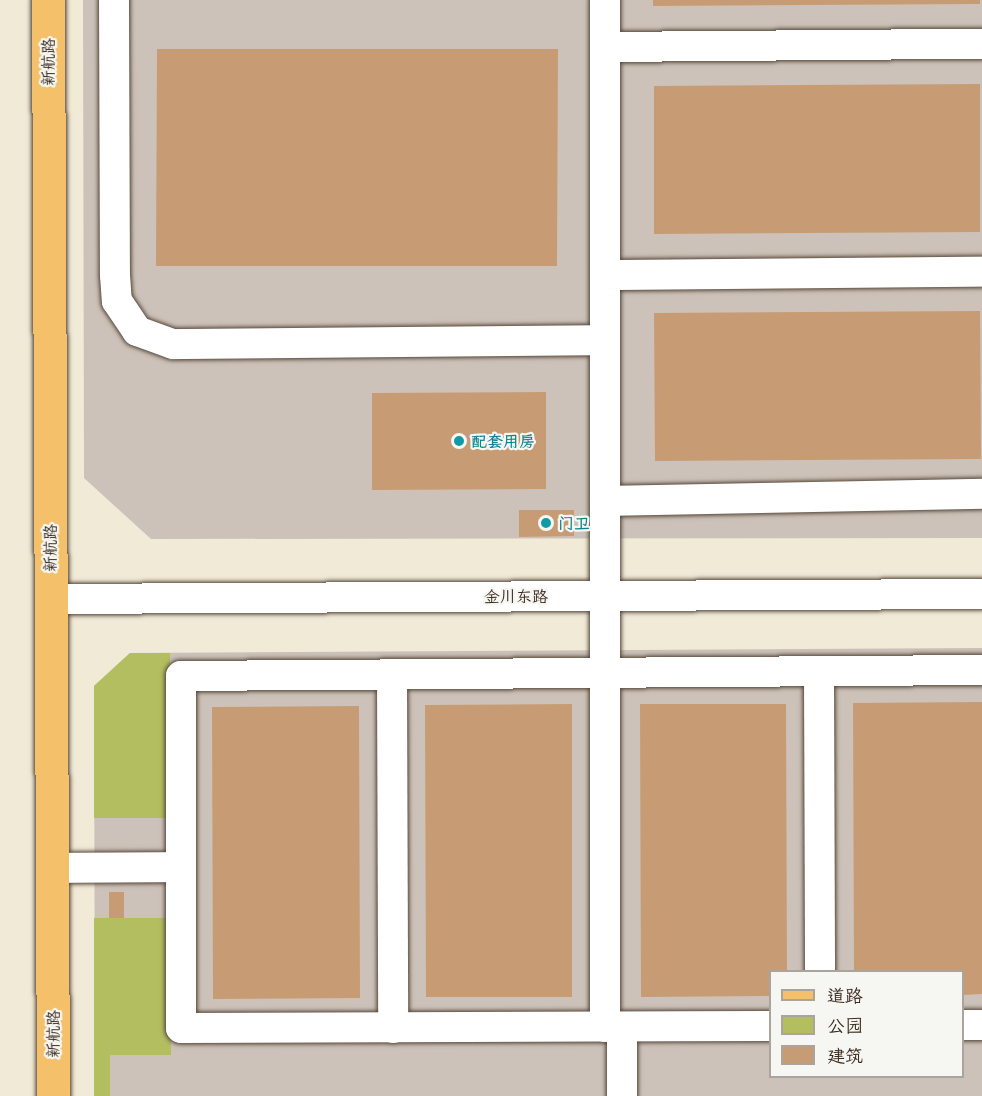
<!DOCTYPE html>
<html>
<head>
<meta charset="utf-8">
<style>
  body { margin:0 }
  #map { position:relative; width:982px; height:1096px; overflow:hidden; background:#f0ead7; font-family:Mali,"LXGW WenKai TC",sans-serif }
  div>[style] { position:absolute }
  .industrial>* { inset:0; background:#cdc2b9 }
  .green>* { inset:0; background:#b2be60 }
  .building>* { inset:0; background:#c79c74 }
  .roads { filter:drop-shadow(0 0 2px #56473a) drop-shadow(0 0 2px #56473a) }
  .minor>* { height:30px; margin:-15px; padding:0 15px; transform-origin:15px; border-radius:15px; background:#fff }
  .major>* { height:33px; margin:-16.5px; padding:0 16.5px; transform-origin:16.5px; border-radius:16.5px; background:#f4c16a }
  .dots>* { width:16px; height:16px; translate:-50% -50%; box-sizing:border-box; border:3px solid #f6f6f2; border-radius:50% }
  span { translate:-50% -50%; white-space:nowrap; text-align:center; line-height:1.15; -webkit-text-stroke:4.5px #f6f6f2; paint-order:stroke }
  .street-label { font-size:16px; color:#3b2a1e }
  .culture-label { font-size:16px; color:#0d838f; font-weight:700 }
  .left { translate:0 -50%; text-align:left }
  .legend { position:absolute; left:769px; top:970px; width:195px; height:108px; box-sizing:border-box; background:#f6f6f2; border:2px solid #aba49d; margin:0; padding:8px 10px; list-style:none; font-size:18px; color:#3b2a1e }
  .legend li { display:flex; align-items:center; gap:12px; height:30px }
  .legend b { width:30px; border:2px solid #aba49d }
</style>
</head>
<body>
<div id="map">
  <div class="industrial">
    <div style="clip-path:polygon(83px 0,982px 0,982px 538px,151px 539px,84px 478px)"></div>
    <div style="clip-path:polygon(evenodd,982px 648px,982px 1096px,95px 1096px,94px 686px,130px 653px,982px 648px,770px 972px,962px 972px,962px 1076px,770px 1076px,770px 972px)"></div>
  </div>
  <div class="green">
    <div style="clip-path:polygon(130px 653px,170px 653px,170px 818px,94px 818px,94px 686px)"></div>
    <div style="clip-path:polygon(94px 918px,169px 918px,171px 1055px,110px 1055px,110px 1096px,94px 1096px)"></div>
  </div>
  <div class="building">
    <div style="clip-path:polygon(653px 0,980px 0,980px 4px,653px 6px)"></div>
    <div style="clip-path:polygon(157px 49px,558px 49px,557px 266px,156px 266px)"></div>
    <div style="clip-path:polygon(980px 84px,980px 232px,654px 234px,654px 86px)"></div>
    <div style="clip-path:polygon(980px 311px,981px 459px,655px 461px,654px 313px)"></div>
    <div style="clip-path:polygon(546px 392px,546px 489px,372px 490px,372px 393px)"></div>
    <div style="clip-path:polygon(519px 510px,574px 510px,574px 536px,519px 537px)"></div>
    <div style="clip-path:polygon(982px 702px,982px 994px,962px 995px,962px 972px,854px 972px,853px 703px)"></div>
    <div style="clip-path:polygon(572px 704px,572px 997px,426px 997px,425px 705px)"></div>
    <div style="clip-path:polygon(640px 704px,786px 704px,787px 972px,770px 972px,770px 996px,641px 997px)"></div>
    <div style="clip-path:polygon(359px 706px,360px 998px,213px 999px,212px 707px)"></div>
    <div style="clip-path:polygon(109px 892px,124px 892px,124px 918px,109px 918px)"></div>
  </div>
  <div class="roads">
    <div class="minor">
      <div style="left:114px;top:0;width:275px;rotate:89.8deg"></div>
      <div style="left:115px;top:275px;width:26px;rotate:86deg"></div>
      <div style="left:117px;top:301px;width:36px;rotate:56deg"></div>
      <div style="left:137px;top:331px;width:38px;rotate:20deg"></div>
      <div style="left:173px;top:344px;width:432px;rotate:-0.5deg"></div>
      <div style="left:605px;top:0;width:1027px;rotate:90deg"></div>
      <div style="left:605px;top:47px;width:377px;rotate:-0.5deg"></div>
      <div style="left:605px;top:275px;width:377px;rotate:-0.5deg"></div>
      <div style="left:605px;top:501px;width:377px;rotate:-1.1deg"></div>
      <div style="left:50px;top:599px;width:932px;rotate:-0.31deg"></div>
      <div style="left:819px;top:672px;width:300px;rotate:89.8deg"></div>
      <div style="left:392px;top:675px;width:353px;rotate:89.8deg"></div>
      <div style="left:52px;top:868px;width:129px;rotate:-0.4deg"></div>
      <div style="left:962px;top:1025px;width:20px"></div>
      <div style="left:770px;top:1026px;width:589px;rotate:179.81deg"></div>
      <div style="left:181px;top:1028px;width:352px;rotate:-90deg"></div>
      <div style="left:181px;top:676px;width:801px;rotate:-0.43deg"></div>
      <div style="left:622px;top:1027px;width:69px;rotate:90deg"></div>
    </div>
    <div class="major">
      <div style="left:48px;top:0;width:1096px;rotate:89.74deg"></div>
    </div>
  </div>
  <div class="dots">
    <div style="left:459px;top:441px;background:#0f9aa8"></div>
    <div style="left:546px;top:523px;background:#0f9aa8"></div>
  </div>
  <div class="street-label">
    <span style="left:48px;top:62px;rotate:-90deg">新航路</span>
    <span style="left:50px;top:548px;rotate:-90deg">新航路</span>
    <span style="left:516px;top:596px">金川东路</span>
    <span style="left:53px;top:1034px;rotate:-90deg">新航路</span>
  </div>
  <div class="culture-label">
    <span class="left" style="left:471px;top:441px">配套用房</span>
    <span class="left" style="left:558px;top:523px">门卫</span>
  </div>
  <ul class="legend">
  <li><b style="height:8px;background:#f4c16a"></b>道路</li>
  <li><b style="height:16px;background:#b2be60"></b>公园</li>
  <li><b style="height:16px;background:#c79c74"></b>建筑</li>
  </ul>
</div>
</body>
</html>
